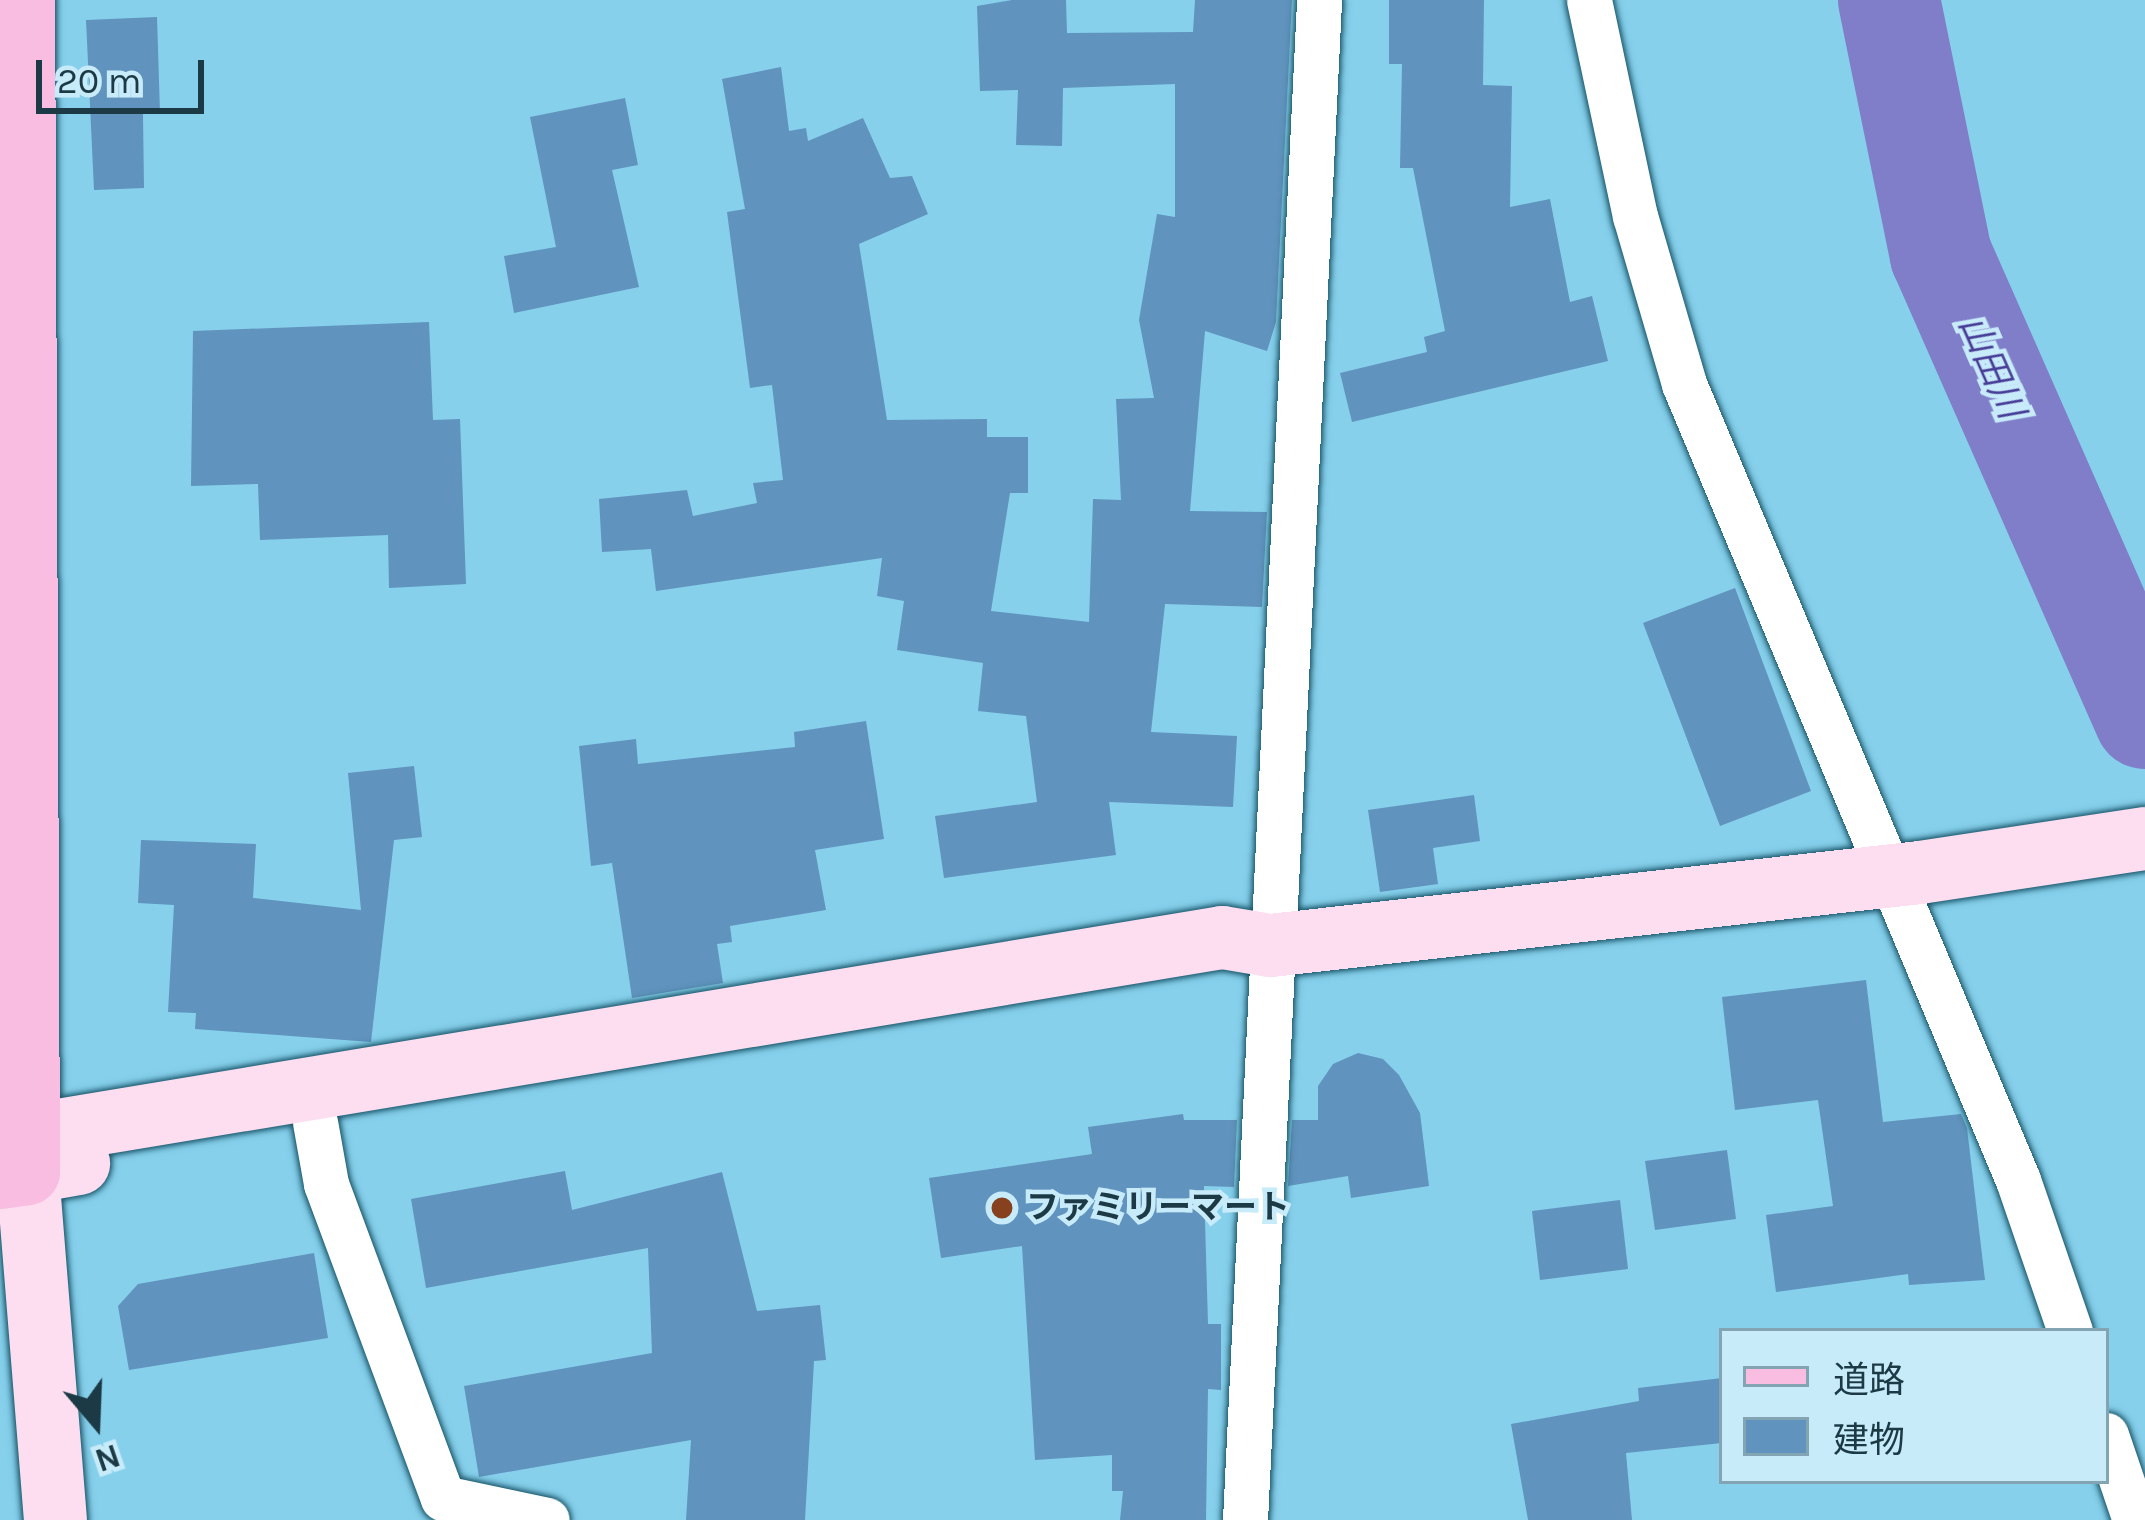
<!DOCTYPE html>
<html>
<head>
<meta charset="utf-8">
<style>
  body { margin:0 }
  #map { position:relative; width:2145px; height:1520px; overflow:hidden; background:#86d0ec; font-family:Karla,"Noto Sans JP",sans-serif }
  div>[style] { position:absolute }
  .river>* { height:102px; margin:-51px; padding:0 51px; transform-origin:51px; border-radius:51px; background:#807ec9 }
  .building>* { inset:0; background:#6093bd }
  .roads { filter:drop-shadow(0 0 3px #165265) drop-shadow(0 0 3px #165265) }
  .street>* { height:45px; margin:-22.5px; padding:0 22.5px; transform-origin:22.5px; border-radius:22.5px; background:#fff }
  .secondary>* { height:63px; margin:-31.5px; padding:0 31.5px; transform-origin:31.5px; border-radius:31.5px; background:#fcdef0 }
  .primary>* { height:66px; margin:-33px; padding:0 33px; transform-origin:33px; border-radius:33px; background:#f9bde1 }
  .dots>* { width:33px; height:33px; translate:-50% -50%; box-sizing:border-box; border:6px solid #c8ebfa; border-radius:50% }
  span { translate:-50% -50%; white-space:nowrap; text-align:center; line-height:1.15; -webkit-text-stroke:9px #c8ebfa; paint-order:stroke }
  .poi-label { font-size:33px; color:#1b3a45; font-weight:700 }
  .left { translate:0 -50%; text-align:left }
  .water-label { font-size:36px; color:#473c96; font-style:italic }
  .legend { position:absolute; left:1719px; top:1328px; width:390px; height:156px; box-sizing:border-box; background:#c8ebfa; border:3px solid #83a4b2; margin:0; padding:15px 21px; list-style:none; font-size:36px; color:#1b3a45 }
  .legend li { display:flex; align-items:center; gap:24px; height:60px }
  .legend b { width:60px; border:3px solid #83a4b2 }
  .north { position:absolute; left:36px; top:1364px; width:120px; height:120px; -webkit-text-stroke:9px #c8ebfa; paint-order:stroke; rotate:161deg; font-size:33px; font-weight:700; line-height:48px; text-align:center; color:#1b3a45 }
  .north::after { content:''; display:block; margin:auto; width:42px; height:54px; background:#1b3a45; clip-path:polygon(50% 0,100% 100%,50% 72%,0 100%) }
  .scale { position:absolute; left:36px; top:60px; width:168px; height:54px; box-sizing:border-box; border:6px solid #1b3a45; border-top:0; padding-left:15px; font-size:36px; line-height:42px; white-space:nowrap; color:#1b3a45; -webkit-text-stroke:9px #c8ebfa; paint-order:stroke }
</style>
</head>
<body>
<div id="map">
  <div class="river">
    <div style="left:1889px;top:0;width:260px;rotate:78.5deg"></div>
    <div style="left:1941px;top:255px;width:506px;rotate:66.22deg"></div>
  </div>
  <div class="building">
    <div style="clip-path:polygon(1012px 0,1066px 0,1067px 33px,1193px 32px,1195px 0,1292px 0,1276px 322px,1267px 351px,1205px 331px,1190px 511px,1267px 512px,1262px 607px,1165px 604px,1151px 732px,1237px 736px,1233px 807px,1109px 802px,1116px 855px,944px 878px,935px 816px,1037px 802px,1026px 716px,978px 711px,983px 663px,897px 650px,904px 601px,877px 596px,882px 558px,656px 591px,651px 549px,602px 552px,599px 499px,687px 490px,693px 516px,757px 503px,753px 483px,783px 480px,772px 385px,750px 388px,727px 212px,745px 209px,722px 79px,781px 67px,789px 131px,806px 128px,808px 141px,863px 118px,890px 178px,912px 176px,928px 214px,859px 244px,887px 420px,987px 419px,987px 437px,1028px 437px,1028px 493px,1010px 493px,991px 611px,1089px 622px,1093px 499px,1121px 500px,1116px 399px,1154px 398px,1139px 320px,1157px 214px,1175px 217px,1175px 84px,1063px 88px,1062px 146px,1016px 145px,1018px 90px,980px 91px,977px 6px)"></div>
    <div style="clip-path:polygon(1389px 0,1484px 0,1483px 85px,1512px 86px,1510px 207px,1550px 199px,1570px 302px,1592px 296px,1608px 361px,1352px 422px,1340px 373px,1427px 352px,1424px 337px,1445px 331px,1413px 168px,1400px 168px,1402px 64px,1389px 64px)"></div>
    <div style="clip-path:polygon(157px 17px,160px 113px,143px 114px,144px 188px,94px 190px,86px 20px)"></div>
    <div style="clip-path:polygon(625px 98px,638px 165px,612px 170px,639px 287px,514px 313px,504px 256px,556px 247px,530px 117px)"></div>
    <div style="clip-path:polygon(429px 322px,433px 420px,460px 419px,466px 584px,389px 588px,388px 535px,260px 540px,258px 484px,191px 486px,193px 331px)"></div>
    <div style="clip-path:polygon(1735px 588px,1811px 791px,1720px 826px,1643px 623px)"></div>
    <div style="clip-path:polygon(866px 721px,884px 839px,815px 850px,826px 910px,730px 926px,732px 942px,717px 944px,723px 983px,632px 998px,612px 863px,591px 866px,579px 746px,636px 739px,638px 764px,795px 747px,794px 732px)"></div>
    <div style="clip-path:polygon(414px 766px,422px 837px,394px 840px,371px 1042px,195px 1029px,196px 1013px,168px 1012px,174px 905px,138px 903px,141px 840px,256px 844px,253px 898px,361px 910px,348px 773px)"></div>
    <div style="clip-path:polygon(1474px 795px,1480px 841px,1433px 848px,1438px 884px,1380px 892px,1368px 810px)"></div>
    <div style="clip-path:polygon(1866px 980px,1883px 1122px,1961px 1114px,1967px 1128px,1985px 1280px,1909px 1285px,1908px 1274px,1776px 1292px,1766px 1215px,1833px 1206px,1818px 1100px,1735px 1110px,1722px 997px)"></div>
    <div style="clip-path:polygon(1358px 1053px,1383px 1059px,1399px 1075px,1420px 1113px,1429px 1186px,1351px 1198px,1348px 1176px,1288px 1186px,1292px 1120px,1318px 1120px,1318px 1086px,1333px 1064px)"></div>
    <div style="clip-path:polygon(1183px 1114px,1184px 1120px,1237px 1120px,1234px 1187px,1204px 1186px,1208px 1324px,1221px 1324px,1221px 1390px,1208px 1389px,1206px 1520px,1120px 1520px,1123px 1491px,1112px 1491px,1112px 1455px,1035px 1460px,1022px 1246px,941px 1258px,929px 1178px,1092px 1154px,1088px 1127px)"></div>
    <div style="clip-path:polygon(1727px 1150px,1736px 1219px,1655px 1230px,1645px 1161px)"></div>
    <div style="clip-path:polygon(565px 1171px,572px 1210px,722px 1172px,757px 1311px,820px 1305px,826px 1360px,814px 1361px,805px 1520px,686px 1520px,691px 1440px,479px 1477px,464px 1386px,652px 1353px,648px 1248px,426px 1288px,411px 1199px)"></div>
    <div style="clip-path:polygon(1620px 1200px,1628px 1269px,1540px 1280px,1532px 1211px)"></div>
    <div style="clip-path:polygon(314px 1253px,328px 1338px,129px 1370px,118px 1306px,138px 1284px)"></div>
    <div style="clip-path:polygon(1722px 1378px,1722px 1443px,1626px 1453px,1632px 1520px,1528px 1520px,1511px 1424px,1639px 1401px,1638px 1388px)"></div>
  </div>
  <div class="roads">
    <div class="street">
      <div style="left:1589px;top:0;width:221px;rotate:78deg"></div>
      <div style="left:1635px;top:216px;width:175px;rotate:73.7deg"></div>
      <div style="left:1684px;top:384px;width:863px;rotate:67.24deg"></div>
      <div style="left:2018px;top:1180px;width:160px;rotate:71deg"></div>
      <div style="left:315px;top:1122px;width:63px;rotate:79.9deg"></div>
      <div style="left:326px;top:1184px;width:335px;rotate:69.6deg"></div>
      <div style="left:443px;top:1498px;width:106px;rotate:11.9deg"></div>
      <div style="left:2106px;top:1435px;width:90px;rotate:71.2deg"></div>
      <div style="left:1245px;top:1520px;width:1522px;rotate:-87.21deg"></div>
    </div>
    <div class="secondary">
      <div style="left:27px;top:1135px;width:1211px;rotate:-9.41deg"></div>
      <div style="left:1222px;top:937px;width:49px;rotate:9.5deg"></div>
      <div style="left:1270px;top:945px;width:654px;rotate:-6.41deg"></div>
      <div style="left:1920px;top:872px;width:228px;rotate:-8.6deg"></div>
      <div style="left:55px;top:1520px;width:349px;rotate:-94.6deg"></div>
      <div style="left:27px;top:1172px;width:52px;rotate:-10deg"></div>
    </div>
    <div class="primary">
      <div style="left:0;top:1176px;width:27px;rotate:-8deg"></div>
      <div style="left:27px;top:1172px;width:1172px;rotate:-90.24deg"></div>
    </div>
  </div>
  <div class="dots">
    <div style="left:1002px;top:1208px;background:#88411f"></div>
  </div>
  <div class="poi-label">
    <span class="left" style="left:1026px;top:1208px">ファミリーマート</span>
  </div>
  <div class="water-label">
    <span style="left:1991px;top:367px;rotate:66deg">山田川</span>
  </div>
  <ul class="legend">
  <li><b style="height:15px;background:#f9bde1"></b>道路</li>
  <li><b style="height:33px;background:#6093bd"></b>建物</li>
  </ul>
  <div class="north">N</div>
  <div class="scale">20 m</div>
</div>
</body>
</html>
